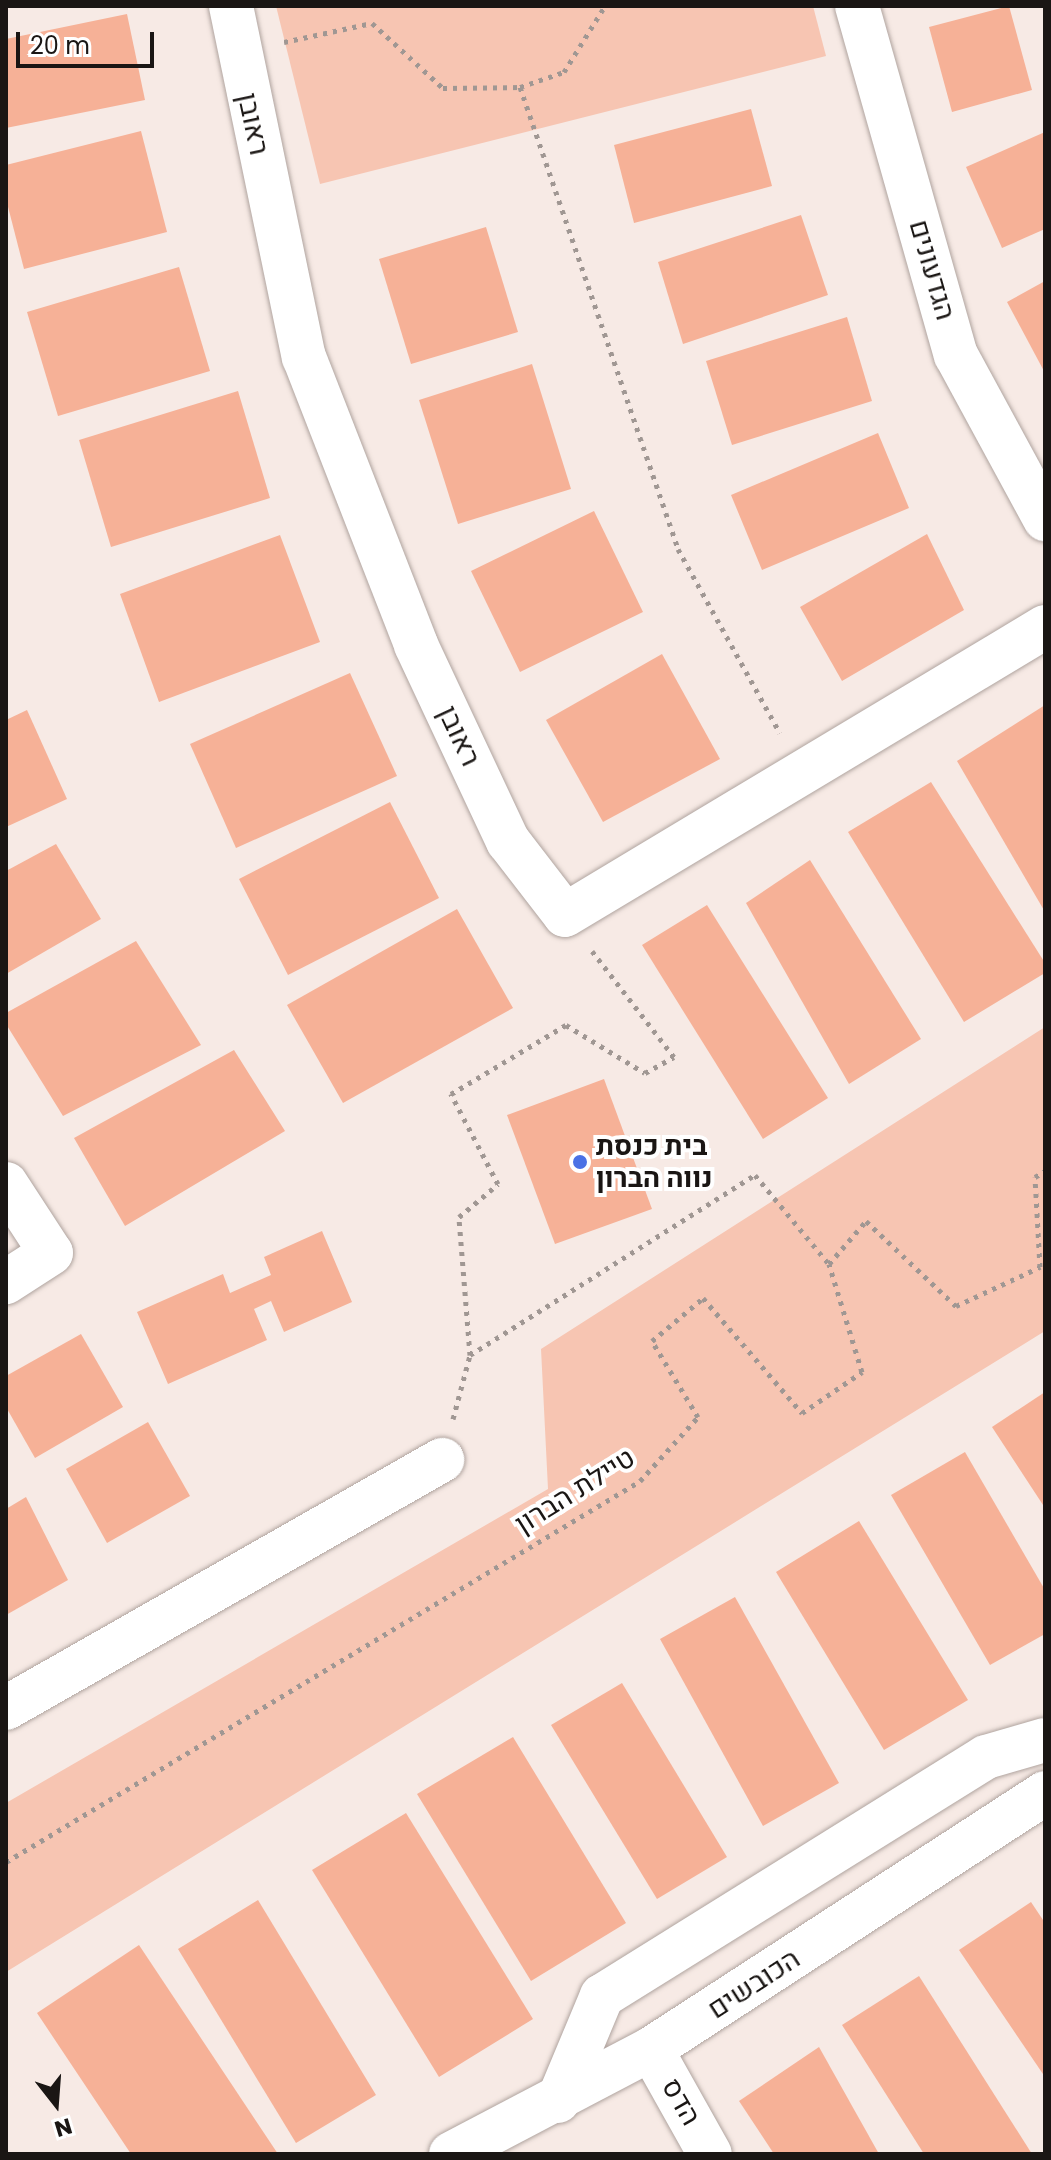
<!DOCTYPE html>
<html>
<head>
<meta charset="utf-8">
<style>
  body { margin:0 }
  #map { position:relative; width:1051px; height:2160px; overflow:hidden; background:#f7eae5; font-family:Poppins,Heebo,sans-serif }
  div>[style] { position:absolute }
  .green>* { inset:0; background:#f7c5b2 }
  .building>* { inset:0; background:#f6b197 }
  .path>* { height:5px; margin-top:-2.5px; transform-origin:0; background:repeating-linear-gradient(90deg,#a09793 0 4px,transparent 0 10px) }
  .roads { filter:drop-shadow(0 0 2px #b0a49f) drop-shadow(0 0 2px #b0a49f) }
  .minor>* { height:44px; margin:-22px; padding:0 22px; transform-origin:22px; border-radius:22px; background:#fff }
  .dots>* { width:22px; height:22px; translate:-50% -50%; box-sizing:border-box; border:4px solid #fff; border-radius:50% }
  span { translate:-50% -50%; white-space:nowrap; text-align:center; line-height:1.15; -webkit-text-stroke:8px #fff; paint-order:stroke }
  .street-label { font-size:28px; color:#1a1614 }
  .poi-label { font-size:28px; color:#1a1614; font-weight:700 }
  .left { translate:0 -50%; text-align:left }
  .frame { position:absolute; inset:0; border:8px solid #1a1614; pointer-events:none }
  .north { position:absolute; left:16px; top:2064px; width:80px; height:80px; -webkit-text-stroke:6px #fff; paint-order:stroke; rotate:163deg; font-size:22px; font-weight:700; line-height:32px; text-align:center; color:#1a1614 }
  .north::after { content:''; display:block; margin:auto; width:28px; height:36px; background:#1a1614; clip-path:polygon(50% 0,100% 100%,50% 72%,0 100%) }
  .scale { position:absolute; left:16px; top:32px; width:138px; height:36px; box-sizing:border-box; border:4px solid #1a1614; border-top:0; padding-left:10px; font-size:24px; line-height:28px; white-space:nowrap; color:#1a1614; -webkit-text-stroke:6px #fff; paint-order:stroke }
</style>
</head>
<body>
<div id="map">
  <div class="green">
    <div style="clip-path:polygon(276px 6px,813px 6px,826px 56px,320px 184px)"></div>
    <div style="clip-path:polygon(1045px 1027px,1045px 1331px,6px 1972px,6px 1803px,548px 1489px,541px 1349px)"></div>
  </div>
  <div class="building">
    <div style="clip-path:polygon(1009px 6px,1032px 90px,952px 112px,929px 27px)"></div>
    <div style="clip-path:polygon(127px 14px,145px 100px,6px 128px,6px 39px)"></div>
    <div style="clip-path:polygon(751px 109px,772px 186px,634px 223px,614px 145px)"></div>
    <div style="clip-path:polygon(141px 131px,167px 232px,24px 269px,6px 199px,6px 165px)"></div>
    <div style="clip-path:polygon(1045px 132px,1045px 229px,1002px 248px,966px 167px)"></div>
    <div style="clip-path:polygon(801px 215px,828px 295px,683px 344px,658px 262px)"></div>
    <div style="clip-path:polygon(486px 227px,518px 332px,411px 364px,379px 259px)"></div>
    <div style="clip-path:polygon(179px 267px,210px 371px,58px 416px,27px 312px)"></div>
    <div style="clip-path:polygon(1045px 281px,1045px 373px,1007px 302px)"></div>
    <div style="clip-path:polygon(847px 317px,872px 401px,732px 445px,706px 361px)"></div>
    <div style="clip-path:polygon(532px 364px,571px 489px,458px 524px,419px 400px)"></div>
    <div style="clip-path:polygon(238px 391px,270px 498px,111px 547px,79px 440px)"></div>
    <div style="clip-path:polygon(878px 433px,909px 508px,762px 570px,731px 495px)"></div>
    <div style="clip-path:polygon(594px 511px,643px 612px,520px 672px,471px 571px)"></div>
    <div style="clip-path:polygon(927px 534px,964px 610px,842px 681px,800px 607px)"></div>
    <div style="clip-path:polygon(280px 535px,320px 642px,159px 702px,120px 594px)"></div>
    <div style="clip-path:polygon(662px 654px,720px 759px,603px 822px,546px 720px)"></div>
    <div style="clip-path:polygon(350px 673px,397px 776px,236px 848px,190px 744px)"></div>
    <div style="clip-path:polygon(1045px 705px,1045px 912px,957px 761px)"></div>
    <div style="clip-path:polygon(27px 710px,67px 799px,6px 827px,6px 720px)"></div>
    <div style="clip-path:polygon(931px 782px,1045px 963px,1045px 973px,964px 1022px,848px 832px)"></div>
    <div style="clip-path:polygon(390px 802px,439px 898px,288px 975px,239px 879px)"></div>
    <div style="clip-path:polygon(56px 844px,101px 919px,6px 974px,6px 871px)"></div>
    <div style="clip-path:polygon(810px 860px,921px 1039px,849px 1084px,746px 903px)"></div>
    <div style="clip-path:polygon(707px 905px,828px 1098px,763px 1139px,642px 945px)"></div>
    <div style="clip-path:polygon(457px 909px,513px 1008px,343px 1103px,287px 1005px)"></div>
    <div style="clip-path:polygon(136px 941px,201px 1045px,63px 1116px,6px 1024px,6px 1013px)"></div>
    <div style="clip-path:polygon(234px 1050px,285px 1131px,125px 1226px,74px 1138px)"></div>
    <div style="clip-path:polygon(604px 1079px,652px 1209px,555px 1244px,507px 1115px)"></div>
    <div style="clip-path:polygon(322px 1231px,352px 1302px,284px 1332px,271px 1301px,254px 1309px,267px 1340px,168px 1384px,137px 1312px,223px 1274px,230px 1293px,271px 1275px,264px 1257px)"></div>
    <div style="clip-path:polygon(81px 1334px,123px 1407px,35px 1458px,6px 1407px,6px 1376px)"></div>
    <div style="clip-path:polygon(1045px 1392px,1045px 1508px,992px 1427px)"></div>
    <div style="clip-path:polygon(148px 1422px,190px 1496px,107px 1543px,66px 1469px)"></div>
    <div style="clip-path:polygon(965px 1452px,1045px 1590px,1045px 1634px,990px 1665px,891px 1495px)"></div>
    <div style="clip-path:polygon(26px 1497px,68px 1580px,6px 1615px,6px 1509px)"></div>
    <div style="clip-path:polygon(859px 1521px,968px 1700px,884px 1750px,776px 1572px)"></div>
    <div style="clip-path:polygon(735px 1597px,839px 1783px,763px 1826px,660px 1639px)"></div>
    <div style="clip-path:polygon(622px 1683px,727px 1857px,657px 1899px,551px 1725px)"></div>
    <div style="clip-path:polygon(513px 1737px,626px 1923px,531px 1981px,417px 1794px)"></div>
    <div style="clip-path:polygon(406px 1813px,533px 2019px,439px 2077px,312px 1870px)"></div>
    <div style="clip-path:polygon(258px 1900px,376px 2095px,296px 2143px,178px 1949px)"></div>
    <div style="clip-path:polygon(1031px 1902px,1045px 1923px,1045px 2077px,959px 1950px)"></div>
    <div style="clip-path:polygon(139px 1945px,278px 2154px,131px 2154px,37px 2013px)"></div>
    <div style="clip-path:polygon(919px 1976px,1032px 2154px,924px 2154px,842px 2025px)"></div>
    <div style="clip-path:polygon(819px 2047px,879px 2154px,774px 2154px,739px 2101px)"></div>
  </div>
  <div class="path">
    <div style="left:284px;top:42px;width:90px;rotate:-12.2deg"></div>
    <div style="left:372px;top:23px;width:96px;rotate:42.5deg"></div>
    <div style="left:443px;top:88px;width:77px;rotate:-0.7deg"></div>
    <div style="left:520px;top:87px;width:46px;rotate:-18.8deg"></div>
    <div style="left:564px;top:72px;width:78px;rotate:-58.2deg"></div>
    <div style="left:520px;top:87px;width:488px;rotate:71.1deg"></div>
    <div style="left:678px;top:549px;width:210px;rotate:61deg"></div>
    <div style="left:470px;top:1355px;width:337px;rotate:-32.3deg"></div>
    <div style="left:755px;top:1175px;width:116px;rotate:50.3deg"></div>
    <div style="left:453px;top:1419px;width:66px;rotate:-75.1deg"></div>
    <div style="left:470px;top:1355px;width:138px;rotate:-94.6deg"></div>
    <div style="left:459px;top:1217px;width:51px;rotate:-40.2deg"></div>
    <div style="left:498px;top:1184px;width:102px;rotate:-117.6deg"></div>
    <div style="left:451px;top:1094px;width:134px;rotate:-31deg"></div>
    <div style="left:566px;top:1025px;width:92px;rotate:31.3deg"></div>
    <div style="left:645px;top:1073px;width:33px;rotate:-29deg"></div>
    <div style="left:674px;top:1057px;width:134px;rotate:-127.7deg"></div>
    <div style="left:6px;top:1862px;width:740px;rotate:-31deg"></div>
    <div style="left:640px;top:1481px;width:86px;rotate:-47.8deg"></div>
    <div style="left:698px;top:1417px;width:89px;rotate:-121.2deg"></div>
    <div style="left:652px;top:1341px;width:67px;rotate:-40.1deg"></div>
    <div style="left:703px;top:1298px;width:152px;rotate:49.3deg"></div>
    <div style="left:802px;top:1413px;width:73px;rotate:-34.3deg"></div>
    <div style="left:862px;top:1372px;width:113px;rotate:-107deg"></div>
    <div style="left:829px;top:1264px;width:57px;rotate:-49.3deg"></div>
    <div style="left:866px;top:1221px;width:124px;rotate:43.4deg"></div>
    <div style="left:956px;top:1306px;width:93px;rotate:-24.9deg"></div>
    <div style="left:1040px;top:1267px;width:90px;rotate:-93.2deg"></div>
    <div style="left:1035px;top:1177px;width:12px;rotate:-31deg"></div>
  </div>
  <div class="roads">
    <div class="minor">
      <div style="left:231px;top:6px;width:359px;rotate:78.3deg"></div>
      <div style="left:304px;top:357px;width:309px;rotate:68.7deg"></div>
      <div style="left:416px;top:645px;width:217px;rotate:64.9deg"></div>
      <div style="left:508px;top:841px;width:93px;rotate:52.4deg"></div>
      <div style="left:565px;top:915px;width:560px;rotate:-30.96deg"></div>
      <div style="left:857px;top:6px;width:363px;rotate:74.2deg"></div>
      <div style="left:956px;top:355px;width:187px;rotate:61.5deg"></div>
      <div style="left:6px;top:1184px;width:82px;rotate:56.9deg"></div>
      <div style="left:51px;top:1253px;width:54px;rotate:147.2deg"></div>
      <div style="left:6px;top:1708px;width:502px;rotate:-29.63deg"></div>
      <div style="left:651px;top:2049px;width:120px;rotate:60.7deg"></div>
      <div style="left:558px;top:2101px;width:114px;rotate:-67.3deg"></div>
      <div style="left:602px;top:1996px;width:452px;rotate:-31.9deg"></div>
      <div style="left:986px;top:1757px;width:61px;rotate:-16.1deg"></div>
      <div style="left:451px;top:2154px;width:226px;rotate:-27.7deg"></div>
      <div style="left:651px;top:2049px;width:470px;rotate:-33deg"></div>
    </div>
  </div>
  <div class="dots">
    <div style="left:580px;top:1162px;background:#4b71e5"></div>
  </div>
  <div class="street-label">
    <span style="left:253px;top:124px;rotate:78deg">ראובן</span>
    <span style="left:932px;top:270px;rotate:74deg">הגדעונים</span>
    <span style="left:459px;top:736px;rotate:65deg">ראובן</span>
    <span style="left:575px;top:1491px;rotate:-32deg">טיילת הברון</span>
    <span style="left:754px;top:1984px;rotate:-33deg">הכובשים</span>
    <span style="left:681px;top:2102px;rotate:60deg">הדס</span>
  </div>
  <div class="poi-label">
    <span class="left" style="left:596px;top:1162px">בית כנסת<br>נווה הברון</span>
  </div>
  <div class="frame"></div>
  <div class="north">N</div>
  <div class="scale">20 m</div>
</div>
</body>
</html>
